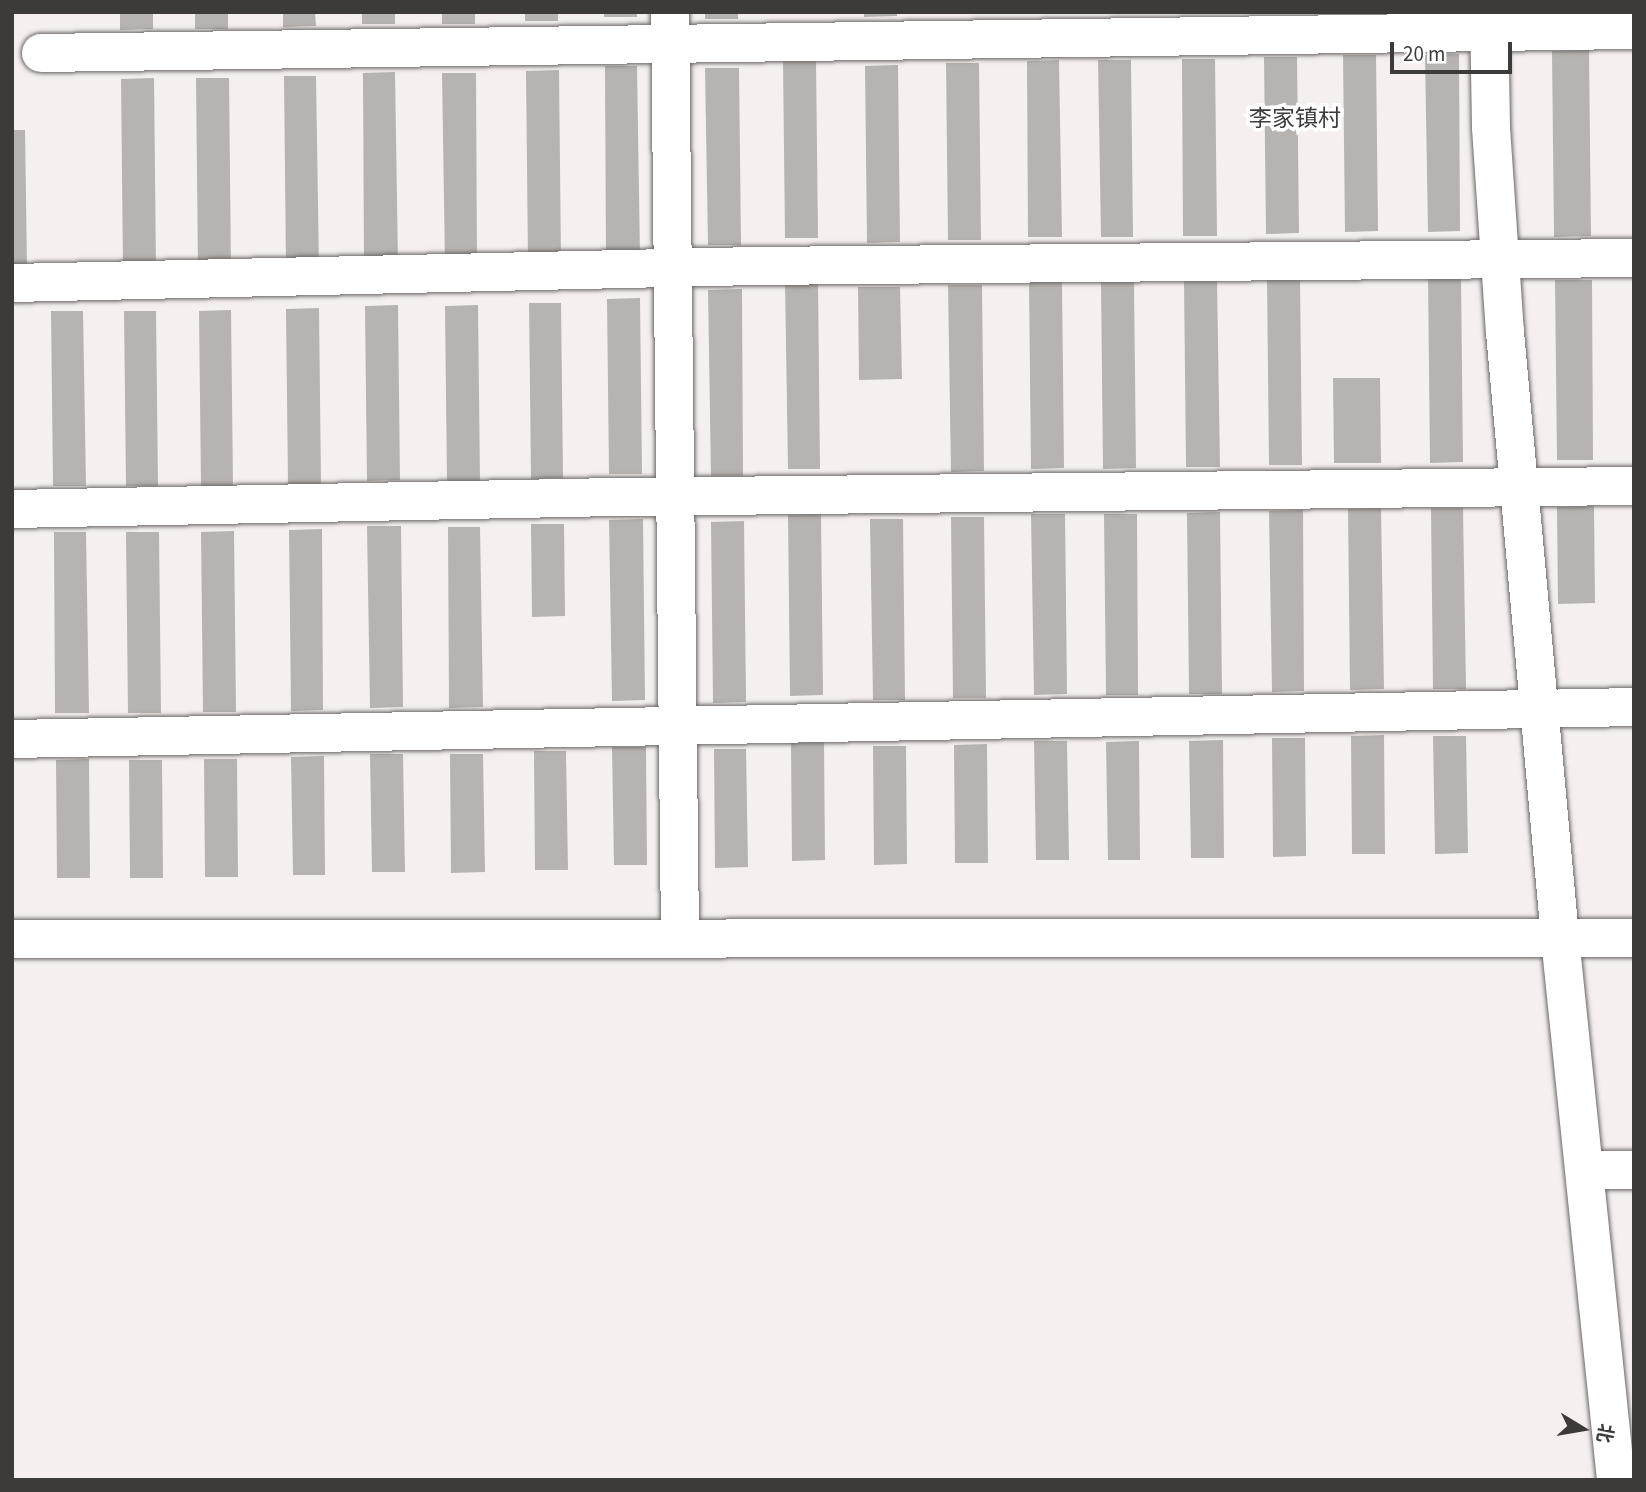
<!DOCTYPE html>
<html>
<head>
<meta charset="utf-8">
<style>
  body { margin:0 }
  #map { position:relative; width:1646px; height:1492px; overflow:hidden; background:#f5f0ef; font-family:"Source Sans 3","Noto Sans SC",sans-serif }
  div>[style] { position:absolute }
  .building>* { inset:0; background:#b6b3b0 }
  .roads { filter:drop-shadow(0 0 2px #6a6665) drop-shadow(0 0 2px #6a6665) }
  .minor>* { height:38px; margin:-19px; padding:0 19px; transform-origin:19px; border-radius:19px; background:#fff }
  span { translate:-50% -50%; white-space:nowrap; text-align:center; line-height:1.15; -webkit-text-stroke:7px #fff; paint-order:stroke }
  .quarter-label { font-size:23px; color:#3c3b3a }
  .frame { position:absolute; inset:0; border:14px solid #3c3b3a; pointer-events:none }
  .north { position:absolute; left:1548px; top:1394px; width:70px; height:70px; -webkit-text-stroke:5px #fff; paint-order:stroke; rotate:101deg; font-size:19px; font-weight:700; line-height:28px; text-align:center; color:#3c3b3a }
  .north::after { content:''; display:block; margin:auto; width:24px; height:32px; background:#3c3b3a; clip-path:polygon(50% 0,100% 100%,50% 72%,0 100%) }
  .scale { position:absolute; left:1390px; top:42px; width:122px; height:32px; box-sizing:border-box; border:4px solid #3c3b3a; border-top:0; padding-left:9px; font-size:21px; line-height:24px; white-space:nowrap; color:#3c3b3a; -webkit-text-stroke:5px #fff; paint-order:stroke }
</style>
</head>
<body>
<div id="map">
  <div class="building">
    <div style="clip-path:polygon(120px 12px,153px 12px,153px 29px,120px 30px)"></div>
    <div style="clip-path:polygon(195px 12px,228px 12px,228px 29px,195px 29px)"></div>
    <div style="clip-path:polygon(283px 12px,315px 12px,316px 26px,283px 27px)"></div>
    <div style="clip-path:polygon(362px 12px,395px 12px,395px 24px,362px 24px)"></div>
    <div style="clip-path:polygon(442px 12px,475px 12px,475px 24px,442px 24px)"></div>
    <div style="clip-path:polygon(525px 12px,558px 12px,558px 21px,525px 21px)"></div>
    <div style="clip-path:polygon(604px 12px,637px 12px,637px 17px,604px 17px)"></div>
    <div style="clip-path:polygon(705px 12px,738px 12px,738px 19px,705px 19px)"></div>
    <div style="clip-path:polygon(864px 12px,897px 12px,897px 16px,864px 17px)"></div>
    <div style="clip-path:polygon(1589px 50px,1591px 236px,1554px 237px,1552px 51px)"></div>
    <div style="clip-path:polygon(1459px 54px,1460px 231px,1428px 232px,1425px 55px)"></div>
    <div style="clip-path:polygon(1343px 55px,1376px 55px,1378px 231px,1345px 232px)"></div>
    <div style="clip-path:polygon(1264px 57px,1297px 57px,1299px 233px,1266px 234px)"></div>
    <div style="clip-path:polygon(1182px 59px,1215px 59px,1217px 236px,1183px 236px)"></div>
    <div style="clip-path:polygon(1059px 60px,1062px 237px,1028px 237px,1027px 61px)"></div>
    <div style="clip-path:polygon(1098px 60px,1131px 60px,1133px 237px,1101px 237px)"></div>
    <div style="clip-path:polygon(783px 61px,816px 61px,818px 238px,785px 238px)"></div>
    <div style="clip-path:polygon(946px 63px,979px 63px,981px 240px,948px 240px)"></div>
    <div style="clip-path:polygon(898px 65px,900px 242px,867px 243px,865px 66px)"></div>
    <div style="clip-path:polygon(605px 66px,637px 66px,640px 256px,606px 257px)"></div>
    <div style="clip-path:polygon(705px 68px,739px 68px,741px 245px,708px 245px)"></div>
    <div style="clip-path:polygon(559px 70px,561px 261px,528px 261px,526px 71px)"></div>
    <div style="clip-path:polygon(395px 72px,398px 263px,364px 263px,363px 73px)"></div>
    <div style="clip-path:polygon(442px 73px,476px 73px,477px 264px,445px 264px)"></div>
    <div style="clip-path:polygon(284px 76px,316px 76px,319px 266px,286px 267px)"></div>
    <div style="clip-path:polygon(154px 78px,156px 269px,123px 269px,121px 79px)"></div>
    <div style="clip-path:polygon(196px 78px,229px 78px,231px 268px,198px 269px)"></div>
    <div style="clip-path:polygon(12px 130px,25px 130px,27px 267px,12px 267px)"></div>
    <div style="clip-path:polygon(1428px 276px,1461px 276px,1463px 462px,1430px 463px)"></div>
    <div style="clip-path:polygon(1300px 278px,1302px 465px,1269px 465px,1267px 279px)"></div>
    <div style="clip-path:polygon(1555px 280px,1592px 280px,1593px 460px,1557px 460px)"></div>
    <div style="clip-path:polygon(1062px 281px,1064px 468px,1031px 469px,1029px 282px)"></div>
    <div style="clip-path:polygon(1184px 281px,1217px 281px,1220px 467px,1186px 467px)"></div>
    <div style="clip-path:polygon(1101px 282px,1134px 282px,1136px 468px,1103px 469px)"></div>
    <div style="clip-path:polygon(785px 283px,818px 283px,820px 469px,788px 469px)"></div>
    <div style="clip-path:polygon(948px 285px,982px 285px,984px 471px,951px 472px)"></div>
    <div style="clip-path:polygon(858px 287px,900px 287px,902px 379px,859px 380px)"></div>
    <div style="clip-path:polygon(742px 289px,743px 476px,711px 476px,708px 290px)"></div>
    <div style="clip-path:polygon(640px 298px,642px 474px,609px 474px,607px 299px)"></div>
    <div style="clip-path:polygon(529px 303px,561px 303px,563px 478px,531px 479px)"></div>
    <div style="clip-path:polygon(398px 305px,400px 480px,367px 481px,365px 306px)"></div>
    <div style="clip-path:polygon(478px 305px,480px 481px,447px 481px,445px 306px)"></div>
    <div style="clip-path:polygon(319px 308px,321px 484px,288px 484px,286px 309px)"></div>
    <div style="clip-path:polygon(231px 310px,233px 486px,201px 486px,199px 311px)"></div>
    <div style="clip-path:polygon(51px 311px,83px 311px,86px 486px,53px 486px)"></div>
    <div style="clip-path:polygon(124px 311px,156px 311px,158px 486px,126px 486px)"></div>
    <div style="clip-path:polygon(1333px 378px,1380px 378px,1381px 463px,1334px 463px)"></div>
    <div style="clip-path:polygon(1594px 506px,1595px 603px,1558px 604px,1557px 507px)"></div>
    <div style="clip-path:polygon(1381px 508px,1384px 689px,1350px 690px,1348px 509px)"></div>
    <div style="clip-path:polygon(1431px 508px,1463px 508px,1466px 689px,1433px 689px)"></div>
    <div style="clip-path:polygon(1303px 510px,1304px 691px,1272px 692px,1269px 511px)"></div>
    <div style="clip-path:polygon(1220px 512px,1222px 694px,1189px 694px,1187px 513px)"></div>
    <div style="clip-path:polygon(821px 514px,823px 695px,790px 696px,788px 515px)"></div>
    <div style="clip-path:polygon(1031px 514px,1065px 514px,1067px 694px,1034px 695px)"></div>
    <div style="clip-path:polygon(1104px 514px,1137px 514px,1138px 695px,1106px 695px)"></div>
    <div style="clip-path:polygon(951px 517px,984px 517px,986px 698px,953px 698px)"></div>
    <div style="clip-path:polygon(643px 519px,645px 700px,612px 701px,609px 520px)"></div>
    <div style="clip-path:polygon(870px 519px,903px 519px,905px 700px,873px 700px)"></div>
    <div style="clip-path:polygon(744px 521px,746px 702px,713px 703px,711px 522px)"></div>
    <div style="clip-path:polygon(531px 524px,564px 524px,565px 616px,532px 617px)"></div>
    <div style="clip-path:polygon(367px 526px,401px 526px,403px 707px,370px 708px)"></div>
    <div style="clip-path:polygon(448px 527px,480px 527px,483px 707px,449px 708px)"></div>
    <div style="clip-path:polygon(322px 529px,323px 710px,291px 711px,289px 530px)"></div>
    <div style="clip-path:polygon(234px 531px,236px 712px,203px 712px,201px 532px)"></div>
    <div style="clip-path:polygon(54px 532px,86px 532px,89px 713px,55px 713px)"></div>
    <div style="clip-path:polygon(126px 532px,159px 532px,161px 713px,128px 713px)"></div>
    <div style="clip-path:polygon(1384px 735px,1385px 854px,1352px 854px,1351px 736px)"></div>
    <div style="clip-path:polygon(1433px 736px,1466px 736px,1468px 853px,1435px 854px)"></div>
    <div style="clip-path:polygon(1272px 738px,1305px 738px,1306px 856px,1273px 857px)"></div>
    <div style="clip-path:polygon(1223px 740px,1224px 858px,1191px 858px,1189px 741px)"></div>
    <div style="clip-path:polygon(1034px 741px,1067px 741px,1069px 860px,1036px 860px)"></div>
    <div style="clip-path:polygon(1139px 741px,1140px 860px,1108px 860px,1106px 742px)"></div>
    <div style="clip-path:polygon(824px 742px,825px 860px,792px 861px,791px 743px)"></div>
    <div style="clip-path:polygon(987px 744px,988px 863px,955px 863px,954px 745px)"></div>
    <div style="clip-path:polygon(873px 746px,906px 746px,907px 864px,874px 865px)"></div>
    <div style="clip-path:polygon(612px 747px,646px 747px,647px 865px,614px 865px)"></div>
    <div style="clip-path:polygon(714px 749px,746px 749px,748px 867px,715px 868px)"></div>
    <div style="clip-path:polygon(534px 751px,566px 751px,568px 870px,535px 870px)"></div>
    <div style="clip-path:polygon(370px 754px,403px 754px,405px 872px,372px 872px)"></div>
    <div style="clip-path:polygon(450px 754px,483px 754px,485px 872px,451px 873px)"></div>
    <div style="clip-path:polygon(324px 756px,325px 875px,293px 875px,291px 757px)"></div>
    <div style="clip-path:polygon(89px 759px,90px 878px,57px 878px,56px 760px)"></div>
    <div style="clip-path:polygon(204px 759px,237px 759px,238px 877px,205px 877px)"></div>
    <div style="clip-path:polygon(129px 760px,162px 760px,163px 878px,130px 878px)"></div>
  </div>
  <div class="roads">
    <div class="minor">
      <div style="left:670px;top:12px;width:927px;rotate:89.38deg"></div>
      <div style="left:1489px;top:12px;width:116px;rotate:89deg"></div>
      <div style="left:1491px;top:128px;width:204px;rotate:86.1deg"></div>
      <div style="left:1505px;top:332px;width:608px;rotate:84.81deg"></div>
      <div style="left:1560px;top:938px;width:545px;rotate:84.1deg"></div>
      <div style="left:41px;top:53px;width:1593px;rotate:-0.83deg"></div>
      <div style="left:12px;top:283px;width:743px;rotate:-1.31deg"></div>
      <div style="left:755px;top:266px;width:879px;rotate:-0.52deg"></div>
      <div style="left:12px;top:509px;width:605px;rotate:-1.14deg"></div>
      <div style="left:617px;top:497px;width:1017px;rotate:-0.62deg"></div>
      <div style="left:12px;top:739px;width:1622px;rotate:-1.13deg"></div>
      <div style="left:12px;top:939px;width:1622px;rotate:-0.04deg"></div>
      <div style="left:1585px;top:1170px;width:49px"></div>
    </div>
  </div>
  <div class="quarter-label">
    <span style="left:1295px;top:119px">李家镇村</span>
  </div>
  <div class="frame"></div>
  <div class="north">北</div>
  <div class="scale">20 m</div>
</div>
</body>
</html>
